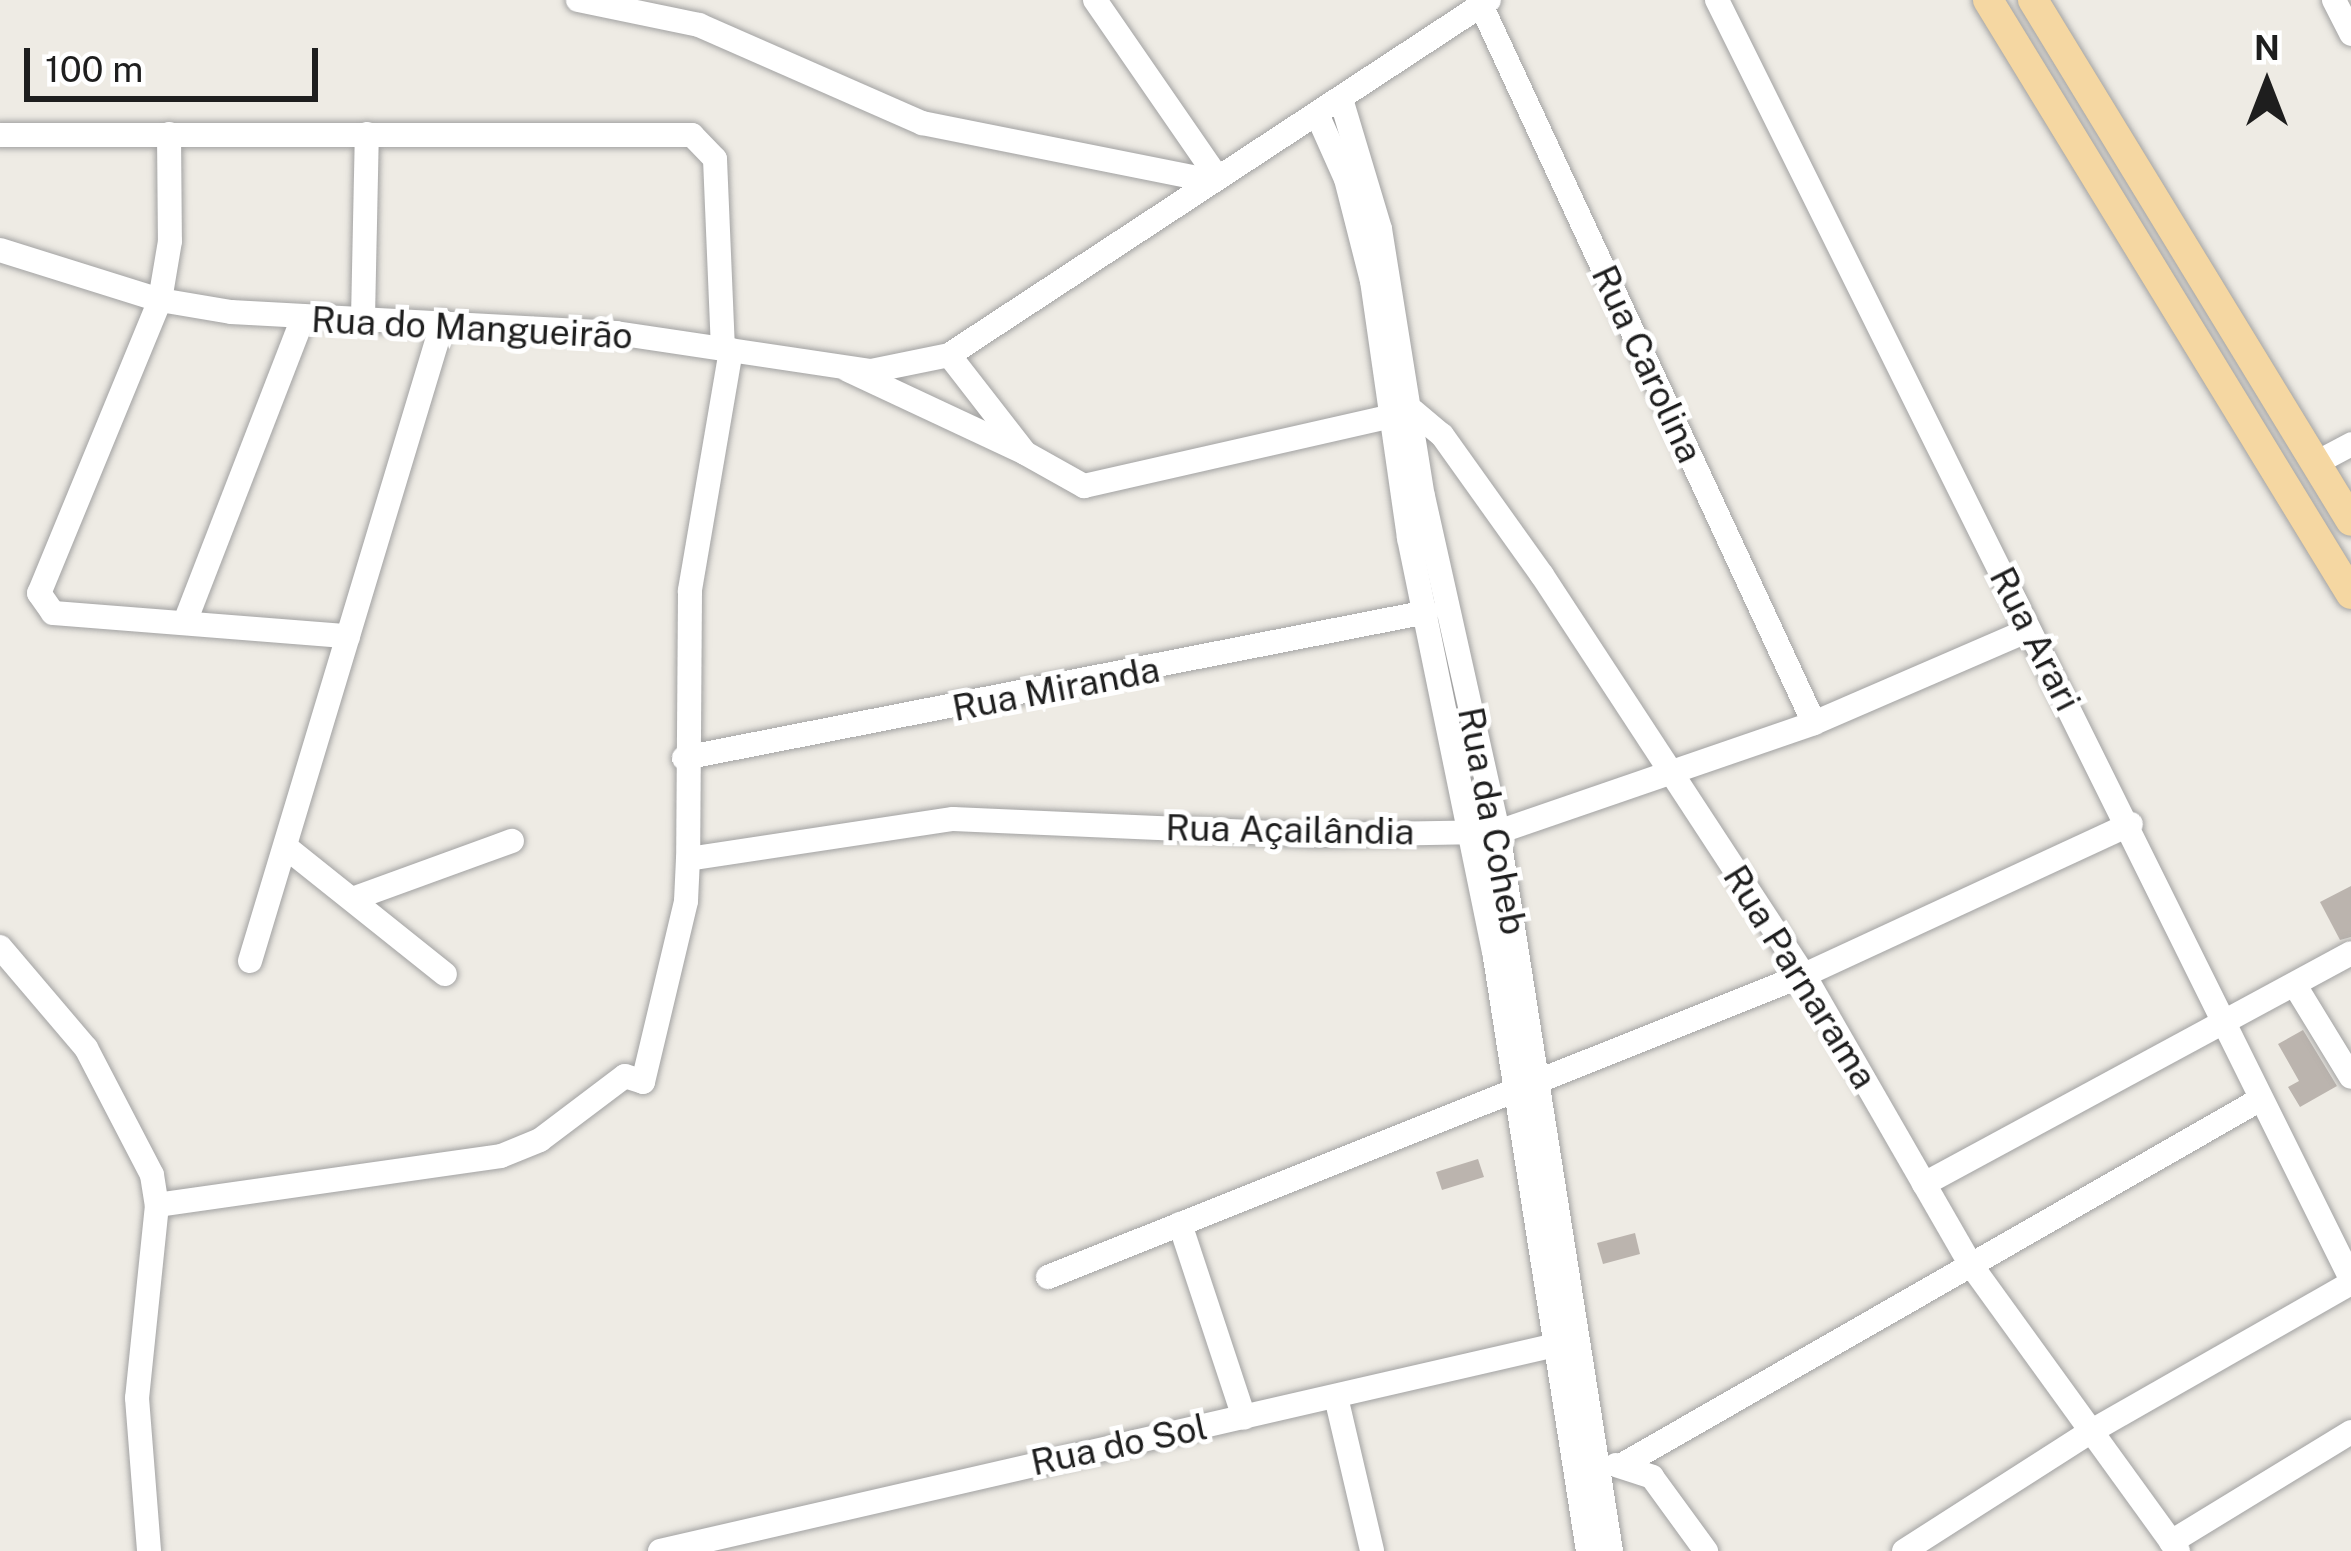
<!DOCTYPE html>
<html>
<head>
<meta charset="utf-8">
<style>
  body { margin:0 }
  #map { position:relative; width:2351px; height:1551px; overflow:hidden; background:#eeebe4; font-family:"Public Sans",sans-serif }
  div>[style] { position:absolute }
  .building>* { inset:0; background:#bbb4ae }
  .roads { filter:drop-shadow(0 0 3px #a2a2a2) drop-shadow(0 0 3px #a2a2a2) }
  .minor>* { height:24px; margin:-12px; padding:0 12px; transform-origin:12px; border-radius:12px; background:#fff }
  .major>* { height:30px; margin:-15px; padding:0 15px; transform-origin:15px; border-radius:15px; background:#f5d7a2 }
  span { translate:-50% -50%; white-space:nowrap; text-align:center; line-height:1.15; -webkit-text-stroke:10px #fff; paint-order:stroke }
  .street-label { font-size:36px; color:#1e1e1e }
  .north { position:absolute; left:2207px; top:24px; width:120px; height:120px; -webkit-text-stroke:9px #fff; paint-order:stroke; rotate:0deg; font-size:33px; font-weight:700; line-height:48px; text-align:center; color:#1e1e1e }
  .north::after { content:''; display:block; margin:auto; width:42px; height:54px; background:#1e1e1e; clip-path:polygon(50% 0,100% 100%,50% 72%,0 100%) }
  .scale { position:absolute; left:24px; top:48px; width:294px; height:54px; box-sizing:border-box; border:6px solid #1e1e1e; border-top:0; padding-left:15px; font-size:36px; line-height:42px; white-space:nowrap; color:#1e1e1e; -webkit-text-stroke:9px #fff; paint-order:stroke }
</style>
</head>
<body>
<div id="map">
  <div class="building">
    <div style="clip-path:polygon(2351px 886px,2351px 937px,2340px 940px,2320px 902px)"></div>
    <div style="clip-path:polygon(2303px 1030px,2337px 1086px,2300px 1107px,2288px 1087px,2299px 1081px,2278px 1044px)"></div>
    <div style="clip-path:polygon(1478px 1159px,1484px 1177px,1442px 1190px,1436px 1172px)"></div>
    <div style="clip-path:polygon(1635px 1233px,1640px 1254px,1603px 1264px,1597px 1243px)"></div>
  </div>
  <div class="roads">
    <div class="minor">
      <div style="left:578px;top:0;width:124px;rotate:11.7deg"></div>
      <div style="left:699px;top:25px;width:244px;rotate:23.7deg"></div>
      <div style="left:922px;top:123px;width:295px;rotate:11.3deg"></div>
      <div style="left:1095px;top:0;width:215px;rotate:55.4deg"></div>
      <div style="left:1717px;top:0;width:1428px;rotate:63.63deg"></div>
      <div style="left:2334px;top:0;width:38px;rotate:63deg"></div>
      <div style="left:1481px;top:5px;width:791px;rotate:65.12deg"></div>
      <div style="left:1341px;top:99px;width:136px;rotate:73.3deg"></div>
      <div style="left:1380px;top:229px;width:270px;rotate:80.9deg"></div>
      <div style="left:1423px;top:496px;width:344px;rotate:77.4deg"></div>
      <div style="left:1498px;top:832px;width:728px;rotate:81.07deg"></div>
      <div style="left:1317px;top:114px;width:71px;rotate:66deg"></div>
      <div style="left:1346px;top:179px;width:105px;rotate:75.7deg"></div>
      <div style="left:1372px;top:281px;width:260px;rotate:81.8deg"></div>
      <div style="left:1409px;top:538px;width:422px;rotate:78.4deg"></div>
      <div style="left:1494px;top:951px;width:607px;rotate:81.1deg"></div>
      <div style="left:169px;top:134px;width:107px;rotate:89.5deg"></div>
      <div style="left:170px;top:241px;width:60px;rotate:99.6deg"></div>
      <div style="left:160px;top:300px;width:317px;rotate:112.4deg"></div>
      <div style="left:39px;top:593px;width:24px;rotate:55deg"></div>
      <div style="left:53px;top:613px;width:296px;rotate:4.5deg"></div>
      <div style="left:0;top:135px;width:692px"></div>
      <div style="left:692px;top:135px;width:33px;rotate:46deg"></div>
      <div style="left:715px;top:159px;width:190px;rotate:87.6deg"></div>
      <div style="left:0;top:250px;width:168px;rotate:17.4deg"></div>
      <div style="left:160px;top:300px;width:72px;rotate:9.6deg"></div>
      <div style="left:231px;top:312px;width:386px;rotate:3.1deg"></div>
      <div style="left:616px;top:333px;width:258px;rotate:8.5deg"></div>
      <div style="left:871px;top:371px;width:80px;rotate:-11.6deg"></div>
      <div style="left:949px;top:355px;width:124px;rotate:52.2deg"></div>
      <div style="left:1025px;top:453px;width:68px;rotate:29.2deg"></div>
      <div style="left:1084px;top:486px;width:337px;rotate:-12.8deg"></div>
      <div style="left:1413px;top:411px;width:38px;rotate:40deg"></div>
      <div style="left:1442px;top:435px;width:172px;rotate:54.5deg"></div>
      <div style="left:1542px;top:575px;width:478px;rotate:56.8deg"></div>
      <div style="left:1804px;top:975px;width:335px;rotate:60.1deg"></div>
      <div style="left:1971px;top:1265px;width:353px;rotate:54.1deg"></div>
      <div style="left:363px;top:318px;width:184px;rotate:-88.8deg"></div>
      <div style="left:731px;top:350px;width:244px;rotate:99.7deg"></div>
      <div style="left:690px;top:591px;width:268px;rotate:90.4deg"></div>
      <div style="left:688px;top:859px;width:268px;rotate:-8.6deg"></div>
      <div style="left:953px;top:819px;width:366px;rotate:2.5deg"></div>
      <div style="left:1319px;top:835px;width:179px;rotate:-1deg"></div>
      <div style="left:1498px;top:832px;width:334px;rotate:-19deg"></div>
      <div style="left:1814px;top:723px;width:234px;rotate:-23.4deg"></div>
      <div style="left:949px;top:355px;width:646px;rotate:-33.32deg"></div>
      <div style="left:848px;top:370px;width:193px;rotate:25.1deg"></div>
      <div style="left:2316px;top:463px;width:40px;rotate:-28deg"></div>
      <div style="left:185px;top:622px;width:327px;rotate:-68.8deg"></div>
      <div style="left:684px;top:758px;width:757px;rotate:-11.12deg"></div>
      <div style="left:287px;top:848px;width:202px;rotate:38.6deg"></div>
      <div style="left:355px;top:898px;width:167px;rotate:-20deg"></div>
      <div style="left:0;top:947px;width:133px;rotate:49.6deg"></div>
      <div style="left:86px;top:1048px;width:143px;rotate:62.5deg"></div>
      <div style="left:152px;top:1175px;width:30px;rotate:81deg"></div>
      <div style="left:157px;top:1205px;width:194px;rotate:95.9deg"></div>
      <div style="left:137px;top:1398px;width:153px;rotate:85.5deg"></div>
      <div style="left:250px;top:961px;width:668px;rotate:-73.22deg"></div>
      <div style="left:2296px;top:987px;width:105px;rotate:58.6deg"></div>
      <div style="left:1924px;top:1184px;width:485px;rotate:-28.4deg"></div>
      <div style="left:157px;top:1205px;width:347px;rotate:-8.1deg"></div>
      <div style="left:501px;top:1156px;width:42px;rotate:-22.3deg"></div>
      <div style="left:540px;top:1140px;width:106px;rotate:-37deg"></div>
      <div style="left:625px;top:1076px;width:19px;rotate:18deg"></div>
      <div style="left:643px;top:1082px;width:186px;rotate:-76.6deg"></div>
      <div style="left:686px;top:901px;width:42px;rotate:-87.3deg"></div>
      <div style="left:1180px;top:1224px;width:204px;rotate:71.7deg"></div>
      <div style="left:1048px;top:1277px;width:814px;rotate:-21.78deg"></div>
      <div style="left:1804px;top:975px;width:360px;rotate:-24.8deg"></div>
      <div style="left:1336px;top:1397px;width:158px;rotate:76.8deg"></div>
      <div style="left:1616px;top:1465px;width:38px;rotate:18deg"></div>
      <div style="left:1652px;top:1477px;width:92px;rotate:53.9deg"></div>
      <div style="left:1622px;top:1465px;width:734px;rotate:-29.81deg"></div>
      <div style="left:2171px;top:1542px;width:211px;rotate:-31.4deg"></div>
      <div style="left:660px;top:1551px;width:933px;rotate:-12.95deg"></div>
      <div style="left:1904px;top:1551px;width:221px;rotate:-32.6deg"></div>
      <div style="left:2090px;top:1432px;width:301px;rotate:-29.7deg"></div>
    </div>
    <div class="major">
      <div style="left:1988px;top:0;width:696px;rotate:58.57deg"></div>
      <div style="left:2033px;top:0;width:610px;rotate:58.6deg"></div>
    </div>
  </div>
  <div class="street-label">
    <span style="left:472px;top:328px;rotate:3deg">Rua do Mangueirão</span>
    <span style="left:1647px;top:364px;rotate:65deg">Rua Carolina</span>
    <span style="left:2035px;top:639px;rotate:63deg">Rua Arari</span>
    <span style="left:1056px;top:689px;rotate:-11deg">Rua Miranda</span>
    <span style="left:1492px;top:821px;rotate:79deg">Rua da Coheb</span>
    <span style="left:1290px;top:830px;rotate:1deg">Rua Açailândia</span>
    <span style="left:1800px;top:977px;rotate:58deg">Rua Parnarama</span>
    <span style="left:1119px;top:1445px;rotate:-12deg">Rua do Sol</span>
  </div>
  <div class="north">N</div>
  <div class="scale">100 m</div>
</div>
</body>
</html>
